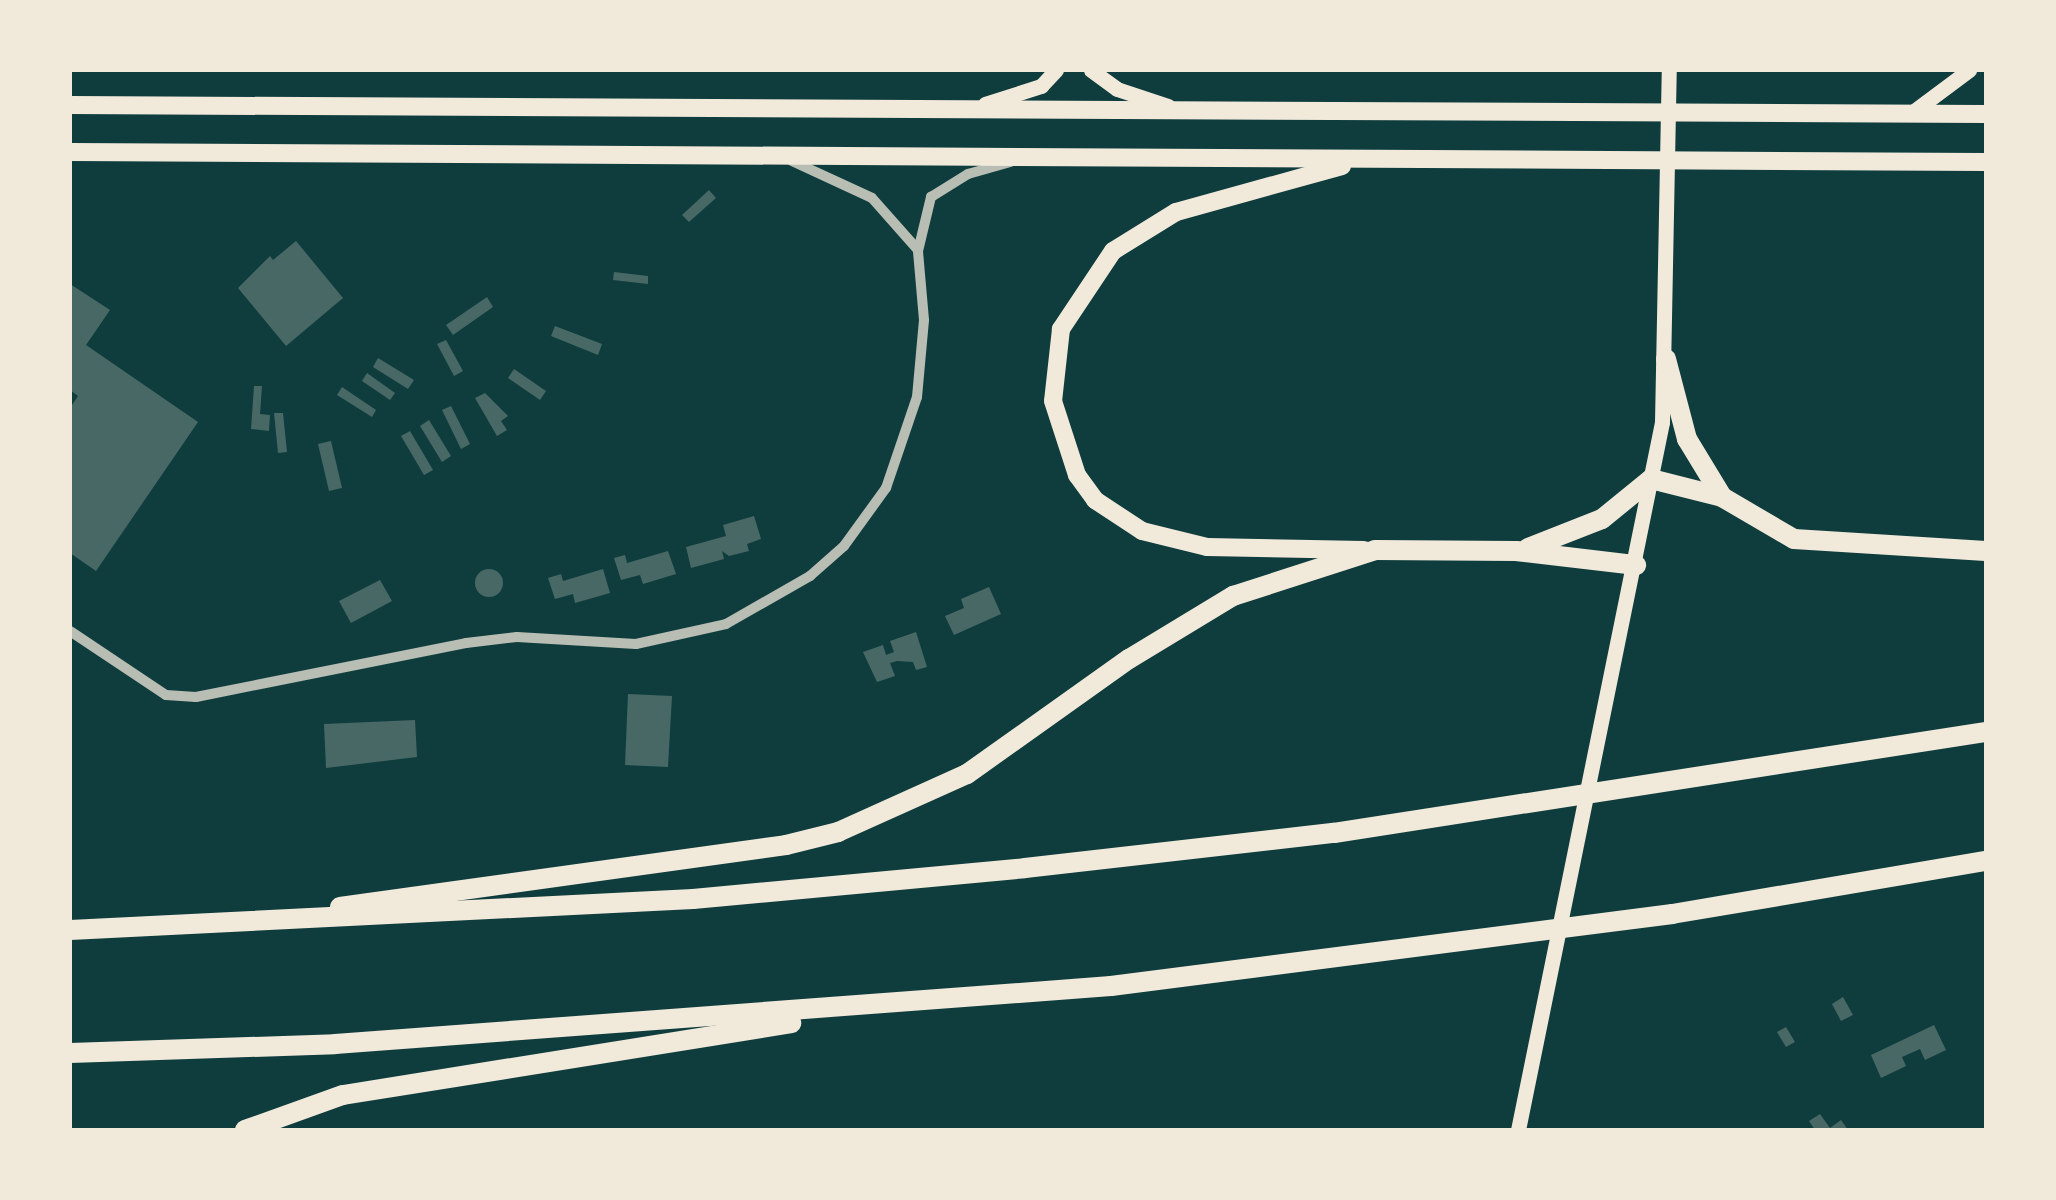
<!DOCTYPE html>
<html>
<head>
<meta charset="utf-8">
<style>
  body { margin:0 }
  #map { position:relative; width:2056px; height:1200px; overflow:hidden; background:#0f3d3e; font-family:"Titillium Web",sans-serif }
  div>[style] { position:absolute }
  .building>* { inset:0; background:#486865 }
  .round { border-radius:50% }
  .minor>* { height:10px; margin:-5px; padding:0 5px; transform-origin:5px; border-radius:5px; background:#b8beb3 }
  .secondary>* { height:15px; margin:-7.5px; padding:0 7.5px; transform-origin:7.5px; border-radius:7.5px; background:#f1e9da }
  .primary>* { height:18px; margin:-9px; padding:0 9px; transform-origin:9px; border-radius:9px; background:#f1e9da }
  .motorway>* { height:20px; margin:-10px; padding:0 10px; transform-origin:10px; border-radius:10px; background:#f1e9da }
  span { translate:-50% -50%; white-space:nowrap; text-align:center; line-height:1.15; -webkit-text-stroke:8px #f1e9da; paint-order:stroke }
  .frame { position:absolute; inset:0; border:72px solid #f1e9da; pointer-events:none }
</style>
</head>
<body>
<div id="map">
  <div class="building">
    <div style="clip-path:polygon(709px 190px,716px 198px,689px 222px,682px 215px)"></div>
    <div style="clip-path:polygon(296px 241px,343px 298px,286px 346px,238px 288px,270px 256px,273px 260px)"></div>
    <div style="clip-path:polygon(614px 272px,648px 276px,648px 284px,613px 280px)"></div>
    <div style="clip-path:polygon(70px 284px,110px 310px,86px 345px,198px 422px,96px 571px,70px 553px,70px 408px,78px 396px,70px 390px)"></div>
    <div style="clip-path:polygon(487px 297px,493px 307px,453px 335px,446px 325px)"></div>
    <div style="clip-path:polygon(555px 326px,602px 344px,598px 355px,551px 336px)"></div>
    <div style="clip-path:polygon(446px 340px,463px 371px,454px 376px,437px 344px)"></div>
    <div style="clip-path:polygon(378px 358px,414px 380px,408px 389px,373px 367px)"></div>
    <div style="clip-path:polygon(514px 369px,546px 391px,540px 400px,508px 378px)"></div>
    <div style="clip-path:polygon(367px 373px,395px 393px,390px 400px,362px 381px)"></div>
    <div style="clip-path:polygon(254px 386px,262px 386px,260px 414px,270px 415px,269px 431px,251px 429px)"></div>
    <div style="clip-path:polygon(342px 387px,376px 410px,372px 417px,337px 395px)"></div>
    <div style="clip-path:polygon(485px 393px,508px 416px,501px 421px,507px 430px,497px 436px,475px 398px)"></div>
    <div style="clip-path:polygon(451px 406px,470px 444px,461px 449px,442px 410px)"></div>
    <div style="clip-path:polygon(274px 413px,283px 413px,287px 452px,278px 453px)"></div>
    <div style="clip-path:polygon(429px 420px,451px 456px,442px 462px,420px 426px)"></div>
    <div style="clip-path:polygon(410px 431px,433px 470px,424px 475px,401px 436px)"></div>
    <div style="clip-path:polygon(331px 441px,342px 488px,329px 491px,318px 444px)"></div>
    <div style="clip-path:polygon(754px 516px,761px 539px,747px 544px,749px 551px,729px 556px,722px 551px,724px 559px,691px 568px,686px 547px,726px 536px,723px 525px)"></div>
    <div style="clip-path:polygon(668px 551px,676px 574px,643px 584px,640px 575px,621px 580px,614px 558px,625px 555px,627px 563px)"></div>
    <div class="round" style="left:475px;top:569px;width:28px;height:28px"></div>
    <div style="clip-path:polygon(603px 569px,610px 593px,575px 603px,573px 594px,555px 599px,548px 578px,561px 574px,563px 581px)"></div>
    <div style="clip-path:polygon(380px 580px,392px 601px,351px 623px,339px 601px)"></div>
    <div style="clip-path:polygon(989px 587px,1001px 614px,954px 635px,945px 616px,964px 608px,961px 599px)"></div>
    <div style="clip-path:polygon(916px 632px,927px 667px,916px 670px,913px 662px,897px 661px,890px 663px,895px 676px,877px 682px,863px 652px,883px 645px,886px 655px,894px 652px,890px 641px)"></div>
    <div style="clip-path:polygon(628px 694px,672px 696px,668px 767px,625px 765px)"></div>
    <div style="clip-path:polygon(415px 720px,417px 757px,326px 768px,324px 724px)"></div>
    <div style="clip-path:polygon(1843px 997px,1853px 1015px,1841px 1021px,1832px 1004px)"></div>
    <div style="clip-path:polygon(1934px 1025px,1946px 1050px,1925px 1060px,1920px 1049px,1902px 1057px,1906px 1066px,1881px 1078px,1871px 1055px)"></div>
    <div style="clip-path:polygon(1786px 1027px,1795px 1042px,1786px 1047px,1777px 1032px)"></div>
    <div style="clip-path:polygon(1820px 1114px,1830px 1128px,1841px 1120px,1848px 1130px,1815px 1130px,1809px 1121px)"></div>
  </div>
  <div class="minor">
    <div style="left:792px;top:161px;width:88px;rotate:24.8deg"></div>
    <div style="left:872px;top:198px;width:69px;rotate:48.5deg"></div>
    <div style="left:70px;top:631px;width:115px;rotate:33.7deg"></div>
    <div style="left:166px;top:695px;width:30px;rotate:4deg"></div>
    <div style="left:196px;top:697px;width:275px;rotate:-11.3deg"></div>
    <div style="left:466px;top:643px;width:51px;rotate:-6.7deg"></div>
    <div style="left:517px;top:637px;width:119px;rotate:3.4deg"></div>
    <div style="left:636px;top:644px;width:92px;rotate:-12.5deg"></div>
    <div style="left:726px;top:624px;width:97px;rotate:-29.7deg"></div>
    <div style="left:810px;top:576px;width:45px;rotate:-41.4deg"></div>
    <div style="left:844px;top:546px;width:72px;rotate:-54.1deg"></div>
    <div style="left:886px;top:488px;width:96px;rotate:-71.2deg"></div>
    <div style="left:917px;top:397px;width:77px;rotate:-84.8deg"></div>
    <div style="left:924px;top:320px;width:69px;rotate:-95deg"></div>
    <div style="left:918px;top:251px;width:56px;rotate:-76.5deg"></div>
    <div style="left:931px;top:197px;width:44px;rotate:-31.9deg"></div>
    <div style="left:968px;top:174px;width:44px;rotate:-15.9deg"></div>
  </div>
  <div class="secondary">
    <div style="left:1091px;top:70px;width:32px;rotate:36deg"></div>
    <div style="left:1117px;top:89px;width:54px;rotate:18.4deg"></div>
    <div style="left:985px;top:104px;width:59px;rotate:-17.8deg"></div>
    <div style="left:1041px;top:86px;width:22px;rotate:-47deg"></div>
    <div style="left:1910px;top:114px;width:74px;rotate:-36.7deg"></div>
    <div style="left:1518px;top:1130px;width:722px;rotate:-78.5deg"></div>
    <div style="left:1662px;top:422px;width:352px;rotate:-88.9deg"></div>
  </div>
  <div class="primary">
    <div style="left:70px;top:105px;width:1916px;rotate:0.27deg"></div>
    <div style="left:70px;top:152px;width:1916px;rotate:0.3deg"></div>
    <div style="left:1342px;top:166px;width:172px;rotate:164.5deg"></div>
    <div style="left:1176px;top:212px;width:74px;rotate:148.2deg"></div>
    <div style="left:1113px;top:251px;width:94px;rotate:123.7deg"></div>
    <div style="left:1061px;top:329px;width:72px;rotate:96.3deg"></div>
    <div style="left:1053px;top:401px;width:78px;rotate:72deg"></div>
    <div style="left:1077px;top:475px;width:31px;rotate:54deg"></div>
    <div style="left:1095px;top:500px;width:56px;rotate:33.4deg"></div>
    <div style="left:1142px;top:531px;width:67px;rotate:13.8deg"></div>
    <div style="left:1207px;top:547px;width:157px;rotate:1.1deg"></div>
  </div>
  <div class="motorway">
    <div style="left:1666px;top:359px;width:83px;rotate:75.3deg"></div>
    <div style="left:1687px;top:439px;width:66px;rotate:58.7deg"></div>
    <div style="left:1528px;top:548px;width:79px;rotate:-21.4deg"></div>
    <div style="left:1602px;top:519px;width:63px;rotate:-39.2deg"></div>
    <div style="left:1651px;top:479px;width:73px;rotate:14.2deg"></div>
    <div style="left:1722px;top:497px;width:83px;rotate:30.3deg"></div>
    <div style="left:1794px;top:539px;width:192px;rotate:3.6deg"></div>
    <div style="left:340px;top:907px;width:450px;rotate:-7.9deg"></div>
    <div style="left:786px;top:845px;width:54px;rotate:-14deg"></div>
    <div style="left:838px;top:832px;width:141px;rotate:-24.2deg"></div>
    <div style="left:967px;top:774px;width:199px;rotate:-35.4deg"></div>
    <div style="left:1129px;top:659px;width:122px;rotate:-31.2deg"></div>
    <div style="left:1233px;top:596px;width:149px;rotate:-17.9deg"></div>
    <div style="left:1375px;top:550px;width:141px;rotate:0.4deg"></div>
    <div style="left:1516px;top:551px;width:121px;rotate:6.7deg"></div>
    <div style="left:70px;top:930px;width:624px;rotate:-2.85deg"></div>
    <div style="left:693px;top:899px;width:333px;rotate:-5.3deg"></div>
    <div style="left:1025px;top:868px;width:311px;rotate:-6.5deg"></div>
    <div style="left:1334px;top:833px;width:660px;rotate:-8.81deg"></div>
    <div style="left:70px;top:1053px;width:265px;rotate:-1.9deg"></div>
    <div style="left:335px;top:1044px;width:778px;rotate:-4.27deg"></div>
    <div style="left:1111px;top:986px;width:566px;rotate:-7.31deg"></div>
    <div style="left:1672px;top:914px;width:318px;rotate:-9.6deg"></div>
    <div style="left:245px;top:1130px;width:104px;rotate:-19.7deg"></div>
    <div style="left:343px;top:1095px;width:454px;rotate:-9.1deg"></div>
  </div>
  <div class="frame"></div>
</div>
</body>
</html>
